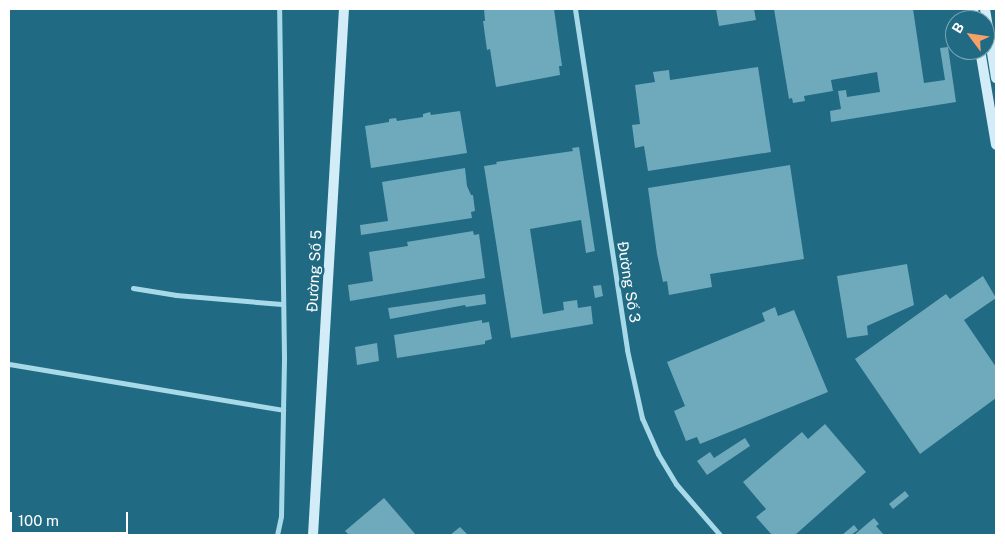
<!DOCTYPE html>
<html>
<head>
<meta charset="utf-8">
<style>
  body { margin:0 }
  #map { position:relative; width:1005px; height:544px; overflow:hidden; background:#206a83; font-family:"Public Sans",sans-serif }
  div>[style] { position:absolute }
  .building>* { inset:0; background:#6eaabc }
  .street>* { height:5px; margin:-2.5px; padding:0 2.5px; transform-origin:2.5px; border-radius:2.5px; background:#a7d9e9 }
  .secondary>* { height:10px; margin:-5px; padding:0 5px; transform-origin:5px; border-radius:5px; background:#d2edf7 }
  span { translate:-50% -50%; white-space:nowrap; text-align:center; line-height:1.15; -webkit-text-stroke:5px #206a83; paint-order:stroke }
  .street-label { font-size:15px; color:#fff }
  .frame { position:absolute; inset:0; border:10px solid #fff; pointer-events:none }
  .north { position:absolute; left:945px; top:10px; width:50px; height:50px; box-sizing:border-box; background:#206a83; border:1px solid #79a6b5; border-radius:50%; rotate:301deg; font-size:14px; font-weight:700; line-height:20px; text-align:center; color:#fff }
  .north::after { content:''; display:block; margin:auto; width:18px; height:22px; background:#f6a168; clip-path:polygon(50% 0,100% 100%,50% 72%,0 100%) }
  .scale { position:absolute; left:10px; top:512px; width:118px; height:22px; box-sizing:border-box; border:2px solid #fff; border-top:0; padding-left:6px; font-size:15px; line-height:18px; white-space:nowrap; color:#fff; -webkit-text-stroke:4px #206a83; paint-order:stroke }
</style>
</head>
<body>
<div id="map">
  <div class="building">
    <div style="clip-path:polygon(484px 9px,554px 9px,562px 66px,559px 66px,560px 75px,496px 87px,490px 49px,487px 50px,483px 21px,485px 21px)"></div>
    <div style="clip-path:polygon(716px 9px,754px 9px,756px 20px,719px 26px)"></div>
    <div style="clip-path:polygon(774px 9px,913px 9px,924px 83px,945px 80px,940px 48px,948px 47px,956px 102px,831px 122px,830px 111px,841px 109px,838px 91px,846px 90px,847px 97px,880px 92px,877px 72px,831px 80px,833px 91px,804px 96px,805px 101px,793px 103px,792px 98px,789px 99px)"></div>
    <div style="clip-path:polygon(758px 67px,771px 152px,648px 171px,644px 146px,635px 148px,632px 125px,640px 124px,635px 85px,655px 82px,653px 72px,669px 70px,670px 80px)"></div>
    <div style="clip-path:polygon(460px 111px,467px 153px,371px 168px,365px 126px,389px 122px,389px 119px,396px 118px,397px 121px,423px 117px,423px 114px,430px 112px,431px 115px)"></div>
    <div style="clip-path:polygon(579px 147px,595px 251px,586px 253px,581px 220px,530px 229px,543px 314px,564px 310px,563px 302px,577px 300px,578px 308px,591px 306px,593px 324px,511px 338px,484px 166px,497px 164px,496px 162px,573px 151px,572px 148px)"></div>
    <div style="clip-path:polygon(790px 165px,804px 259px,710px 274px,712px 287px,669px 295px,667px 281px,663px 282px,657px 254px,648px 188px)"></div>
    <div style="clip-path:polygon(465px 168px,467px 186px,471px 195px,473px 195px,475px 211px,471px 212px,472px 218px,361px 235px,360px 225px,388px 221px,382px 182px)"></div>
    <div style="clip-path:polygon(473px 231px,474px 235px,479px 234px,485px 278px,350px 301px,348px 285px,373px 281px,369px 252px,408px 246px,407px 242px)"></div>
    <div style="clip-path:polygon(907px 264px,914px 305px,867px 326px,868px 335px,847px 338px,837px 276px)"></div>
    <div style="clip-path:polygon(983px 276px,996px 298px,964px 320px,996px 367px,996px 398px,920px 454px,855px 359px,946px 294px,950px 299px)"></div>
    <div style="clip-path:polygon(601px 285px,603px 296px,595px 298px,593px 286px)"></div>
    <div style="clip-path:polygon(485px 294px,486px 304px,466px 307px,465px 305px,390px 319px,388px 308px)"></div>
    <div style="clip-path:polygon(775px 307px,778px 316px,794px 310px,828px 392px,700px 444px,697px 437px,686px 441px,674px 411px,685px 406px,667px 362px,765px 321px,762px 313px)"></div>
    <div style="clip-path:polygon(482px 320px,482px 323px,489px 322px,492px 339px,485px 341px,485px 344px,397px 358px,394px 335px)"></div>
    <div style="clip-path:polygon(377px 343px,379px 361px,357px 365px,355px 347px)"></div>
    <div style="clip-path:polygon(825px 424px,866px 472px,795px 535px,772px 535px,756px 517px,766px 509px,743px 482px,802px 432px,808px 439px)"></div>
    <div style="clip-path:polygon(745px 438px,750px 446px,707px 475px,697px 461px,710px 452px,714px 458px)"></div>
    <div style="clip-path:polygon(905px 491px,909px 496px,893px 509px,889px 504px)"></div>
    <div style="clip-path:polygon(384px 498px,416px 535px,349px 535px,345px 531px)"></div>
    <div style="clip-path:polygon(874px 518px,879px 524px,876px 526px,884px 535px,854px 535px)"></div>
    <div style="clip-path:polygon(854px 525px,858px 530px,851px 535px,842px 535px)"></div>
    <div style="clip-path:polygon(460px 527px,468px 535px,450px 535px)"></div>
  </div>
  <div class="street">
    <div style="left:575px;top:9px;width:345px;rotate:81.3deg"></div>
    <div style="left:627px;top:350px;width:70px;rotate:77.6deg"></div>
    <div style="left:642px;top:418px;width:39px;rotate:66deg"></div>
    <div style="left:658px;top:454px;width:35px;rotate:59deg"></div>
    <div style="left:676px;top:484px;width:67px;rotate:49.2deg"></div>
    <div style="left:133px;top:288px;width:44px;rotate:9.2deg"></div>
    <div style="left:176px;top:295px;width:106px;rotate:4.9deg"></div>
    <div style="left:9px;top:364px;width:278px;rotate:9.5deg"></div>
    <div style="left:277px;top:535px;width:19px;rotate:-78deg"></div>
    <div style="left:281px;top:516px;width:159px;rotate:-88.9deg"></div>
    <div style="left:284px;top:357px;width:348px;rotate:-90.8deg"></div>
  </div>
  <div class="secondary">
    <div style="left:973px;top:9px;width:11px;rotate:80deg"></div>
    <div style="left:985px;top:9px;width:70px;rotate:80.9deg"></div>
    <div style="left:980px;top:50px;width:96px;rotate:80.4deg"></div>
    <div style="left:313px;top:535px;width:527px;rotate:-86.63deg"></div>
  </div>
  <div class="street-label">
    <span style="left:314px;top:271px;rotate:-87deg">Đường Số 5</span>
    <span style="left:629px;top:282px;rotate:81deg">Đường Số 3</span>
  </div>
  <div class="frame"></div>
  <div class="north">B</div>
  <div class="scale">100 m</div>
</div>
</body>
</html>
